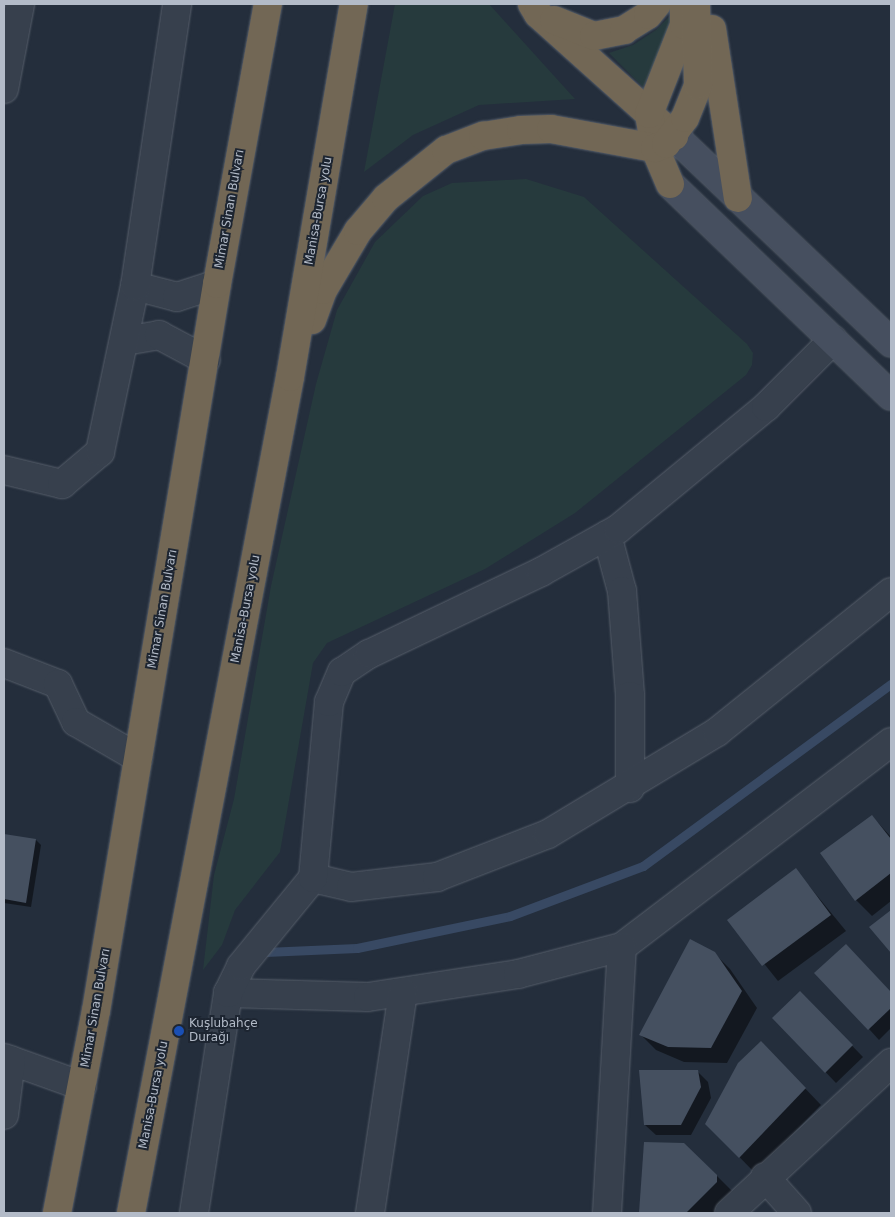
<!DOCTYPE html>
<html>
<head>
<meta charset="utf-8">
<style>
  body { margin:0 }
  #map { position:relative; width:895px; height:1217px; overflow:hidden; background:#242e3c; font-family:"DejaVu Sans",sans-serif }
  div>[style] { position:absolute }
  .green>* { inset:0; background:#263a3d }
  .shadow>* { inset:0; background:#0007 }
  .stream>* { height:9px; margin:-4.5px; padding:0 4.5px; transform-origin:4.5px; border-radius:4.5px; background:#384963 }
  .building>* { inset:0; background:#455060 }
  .roads { filter:drop-shadow(0 0 1px #565e6a) drop-shadow(0 0 1px #565e6a) }
  .street>* { height:28px; margin:-14px; padding:0 14px; transform-origin:14px; border-radius:14px; background:#37404d }
  .secondary>* { height:28px; margin:-14px; padding:0 14px; transform-origin:14px; border-radius:14px; background:#464f5f }
  .highway>* { height:28px; margin:-14px; padding:0 14px; transform-origin:14px; border-radius:14px; background:#726755 }
  .dots>* { width:14px; height:14px; translate:-50% -50%; box-sizing:border-box; border:2px solid #1d2531; border-radius:50% }
  span { translate:-50% -50%; white-space:nowrap; text-align:center; line-height:1.15; -webkit-text-stroke:4px #1d2531; paint-order:stroke }
  .street-label { font-size:12px; color:#b3bbc8 }
  .poi-label { font-size:12px; color:#b3bbc8 }
  .left { translate:0 -50%; text-align:left }
  .frame { position:absolute; inset:0; border:5px solid #b3bbc8; pointer-events:none }
</style>
</head>
<body>
<div id="map">
  <div class="green">
    <div style="clip-path:polygon(395px 4px,489px 4px,575px 99px,479px 105px,413px 135px,364px 172px)"></div>
    <div style="clip-path:polygon(673px 13px,671px 28px,643px 87px,609px 53px,633px 45px,656px 30px)"></div>
    <div style="clip-path:polygon(526px 179px,584px 197px,747px 344px,753px 353px,752px 365px,746px 375px,575px 513px,485px 569px,327px 643px,313px 663px,280px 852px,235px 910px,222px 945px,203px 970px,214px 875px,234px 799px,271px 586px,316px 384px,337px 310px,375px 242px,423px 196px,452px 183px)"></div>
  </div>
  <div class="shadow">
    <div style="clip-path:polygon(872px 816px,891px 837px,891px 901px,872px 916px,856px 900px)"></div>
    <div style="clip-path:polygon(4px 835px,36px 840px,41px 845px,31px 907px,4px 903px)"></div>
    <div style="clip-path:polygon(796px 870px,846px 931px,778px 981px,729px 920px)"></div>
    <div style="clip-path:polygon(714px 953px,730px 969px,757px 1008px,727px 1063px,684px 1062px,656px 1050px,640px 1034px)"></div>
    <div style="clip-path:polygon(856px 956px,891px 993px,891px 1028px,879px 1040px,869px 1029px)"></div>
    <div style="clip-path:polygon(800px 992px,863px 1057px,836px 1083px,774px 1018px)"></div>
    <div style="clip-path:polygon(776px 1058px,821px 1105px,755px 1173px,707px 1124px)"></div>
    <div style="clip-path:polygon(697px 1071px,708px 1082px,711px 1098px,691px 1135px,656px 1135px,645px 1125px)"></div>
    <div style="clip-path:polygon(645px 1143px,717px 1176px,733px 1192px,717px 1213px,640px 1213px)"></div>
  </div>
  <div class="stream">
    <div style="left:265px;top:952px;width:92px;rotate:-2.5deg"></div>
    <div style="left:357px;top:948px;width:156px;rotate:-11.8deg"></div>
    <div style="left:510px;top:916px;width:142px;rotate:-20.6deg"></div>
    <div style="left:643px;top:866px;width:308px;rotate:-36.3deg"></div>
  </div>
  <div class="building">
    <div style="clip-path:polygon(872px 815px,891px 839px,891px 873px,855px 901px,820px 853px)"></div>
    <div style="clip-path:polygon(4px 834px,36px 839px,26px 903px,4px 899px)"></div>
    <div style="clip-path:polygon(796px 868px,831px 915px,762px 966px,727px 920px)"></div>
    <div style="clip-path:polygon(891px 910px,891px 953px,869px 927px)"></div>
    <div style="clip-path:polygon(690px 939px,715px 952px,742px 991px,711px 1048px,668px 1047px,639px 1035px)"></div>
    <div style="clip-path:polygon(846px 944px,891px 992px,891px 1008px,868px 1030px,814px 973px)"></div>
    <div style="clip-path:polygon(800px 991px,853px 1045px,825px 1073px,772px 1018px)"></div>
    <div style="clip-path:polygon(761px 1041px,806px 1088px,739px 1158px,705px 1124px,738px 1063px)"></div>
    <div style="clip-path:polygon(639px 1070px,698px 1070px,701px 1087px,681px 1125px,644px 1125px)"></div>
    <div style="clip-path:polygon(644px 1142px,684px 1143px,717px 1175px,717px 1182px,686px 1213px,639px 1213px)"></div>
  </div>
  <div class="roads">
    <div class="street">
      <div style="left:4px;top:89px;width:86px;rotate:-79.3deg"></div>
      <div style="left:135px;top:286px;width:43px;rotate:14.7deg"></div>
      <div style="left:177px;top:297px;width:42px;rotate:-18deg"></div>
      <div style="left:125px;top:341px;width:35px;rotate:-10deg"></div>
      <div style="left:159px;top:335px;width:53px;rotate:28deg"></div>
      <div style="left:4px;top:470px;width:60px;rotate:13.6deg"></div>
      <div style="left:62px;top:484px;width:50px;rotate:-40.1deg"></div>
      <div style="left:100px;top:452px;width:170px;rotate:-78.1deg"></div>
      <div style="left:135px;top:286px;width:285px;rotate:-81.5deg"></div>
      <div style="left:607px;top:535px;width:58px;rotate:75deg"></div>
      <div style="left:622px;top:591px;width:105px;rotate:85.6deg"></div>
      <div style="left:630px;top:696px;width:92px;rotate:90deg"></div>
      <div style="left:4px;top:663px;width:58px;rotate:21.3deg"></div>
      <div style="left:58px;top:684px;width:42px;rotate:64.7deg"></div>
      <div style="left:76px;top:722px;width:72px;rotate:30.1deg"></div>
      <div style="left:313px;top:878px;width:39px;rotate:13deg"></div>
      <div style="left:351px;top:887px;width:87px;rotate:-6.6deg"></div>
      <div style="left:437px;top:877px;width:119px;rotate:-21.2deg"></div>
      <div style="left:548px;top:834px;width:197px;rotate:-31.1deg"></div>
      <div style="left:717px;top:732px;width:223px;rotate:-38.8deg"></div>
      <div style="left:228px;top:993px;width:140px;rotate:1.6deg"></div>
      <div style="left:368px;top:997px;width:152px;rotate:-8.7deg"></div>
      <div style="left:518px;top:974px;width:107px;rotate:-14.6deg"></div>
      <div style="left:622px;top:947px;width:338px;rotate:-37.3deg"></div>
      <div style="left:4px;top:1058px;width:83px;rotate:19.7deg"></div>
      <div style="left:4px;top:1115px;width:55px;rotate:-82.7deg"></div>
      <div style="left:765px;top:1177px;width:48px;rotate:48.4deg"></div>
      <div style="left:194px;top:1213px;width:223px;rotate:-81.2deg"></div>
      <div style="left:228px;top:993px;width:30px;rotate:-64deg"></div>
      <div style="left:241px;top:966px;width:114px;rotate:-50.7deg"></div>
      <div style="left:313px;top:878px;width:177px;rotate:-84.8deg"></div>
      <div style="left:329px;top:702px;width:33px;rotate:-67deg"></div>
      <div style="left:342px;top:672px;width:32px;rotate:-34deg"></div>
      <div style="left:369px;top:654px;width:191px;rotate:-25.5deg"></div>
      <div style="left:541px;top:572px;width:88px;rotate:-29.2deg"></div>
      <div style="left:618px;top:529px;width:192px;rotate:-39.5deg"></div>
      <div style="left:766px;top:407px;width:95px;rotate:-45deg"></div>
      <div style="left:370px;top:1213px;width:223px;rotate:-81.5deg"></div>
      <div style="left:607px;top:1213px;width:266px;rotate:-86.8deg"></div>
      <div style="left:729px;top:1213px;width:221px;rotate:-42.8deg"></div>
    </div>
    <div class="secondary">
      <div style="left:674px;top:136px;width:300px;rotate:43.6deg"></div>
      <div style="left:670px;top:184px;width:306px;rotate:43.8deg"></div>
    </div>
    <div class="highway">
      <div style="left:532px;top:4px;width:12px;rotate:59deg"></div>
      <div style="left:538px;top:14px;width:183px;rotate:41.9deg"></div>
      <div style="left:554px;top:20px;width:43px;rotate:21.8deg"></div>
      <div style="left:594px;top:36px;width:31px;rotate:-11deg"></div>
      <div style="left:624px;top:30px;width:28px;rotate:-32deg"></div>
      <div style="left:648px;top:15px;width:14px;rotate:-51deg"></div>
      <div style="left:712px;top:29px;width:171px;rotate:81.3deg"></div>
      <div style="left:670px;top:184px;width:39px;rotate:-113deg"></div>
      <div style="left:655px;top:148px;width:35px;rotate:-100deg"></div>
      <div style="left:649px;top:114px;width:96px;rotate:-68.5deg"></div>
      <div style="left:684px;top:25px;width:21px;rotate:-90deg"></div>
      <div style="left:312px;top:320px;width:32px;rotate:-70deg"></div>
      <div style="left:323px;top:290px;width:69px;rotate:-59.3deg"></div>
      <div style="left:358px;top:231px;width:43px;rotate:-49.7deg"></div>
      <div style="left:386px;top:198px;width:77px;rotate:-38.7deg"></div>
      <div style="left:446px;top:150px;width:40px;rotate:-21deg"></div>
      <div style="left:483px;top:136px;width:38px;rotate:-9deg"></div>
      <div style="left:521px;top:130px;width:30px;rotate:-2deg"></div>
      <div style="left:551px;top:129px;width:106px;rotate:10.4deg"></div>
      <div style="left:655px;top:148px;width:12px;rotate:-20deg"></div>
      <div style="left:666px;top:144px;width:32px;rotate:-54deg"></div>
      <div style="left:685px;top:118px;width:35px;rotate:-68deg"></div>
      <div style="left:698px;top:85px;width:81px;rotate:-91.4deg"></div>
      <div style="left:57px;top:1213px;width:206px;rotate:-79.1deg"></div>
      <div style="left:96px;top:1011px;width:737px;rotate:-80.55deg"></div>
      <div style="left:217px;top:284px;width:285px;rotate:-79.7deg"></div>
      <div style="left:131px;top:1213px;width:851px;rotate:-79.23deg"></div>
      <div style="left:290px;top:377px;width:378px;rotate:-80.3deg"></div>
    </div>
  </div>
  <div class="dots">
    <div style="left:179px;top:1031px;background:#1a4fb4"></div>
  </div>
  <div class="street-label">
    <span style="left:230px;top:209px;rotate:-80deg">Mimar Sinan Bulvarı</span>
    <span style="left:319px;top:211px;rotate:-80deg">Manisa-Bursa yolu</span>
    <span style="left:163px;top:609px;rotate:-80deg">Mimar Sinan Bulvarı</span>
    <span style="left:246px;top:609px;rotate:-79deg">Manisa-Bursa yolu</span>
    <span style="left:96px;top:1008px;rotate:-80deg">Mimar Sinan Bulvarı</span>
    <span style="left:154px;top:1095px;rotate:-79deg">Manisa-Bursa yolu</span>
  </div>
  <div class="poi-label">
    <span class="left" style="left:189px;top:1031px">Kuşlubahçe<br>Durağı</span>
  </div>
  <div class="frame"></div>
</div>
</body>
</html>
